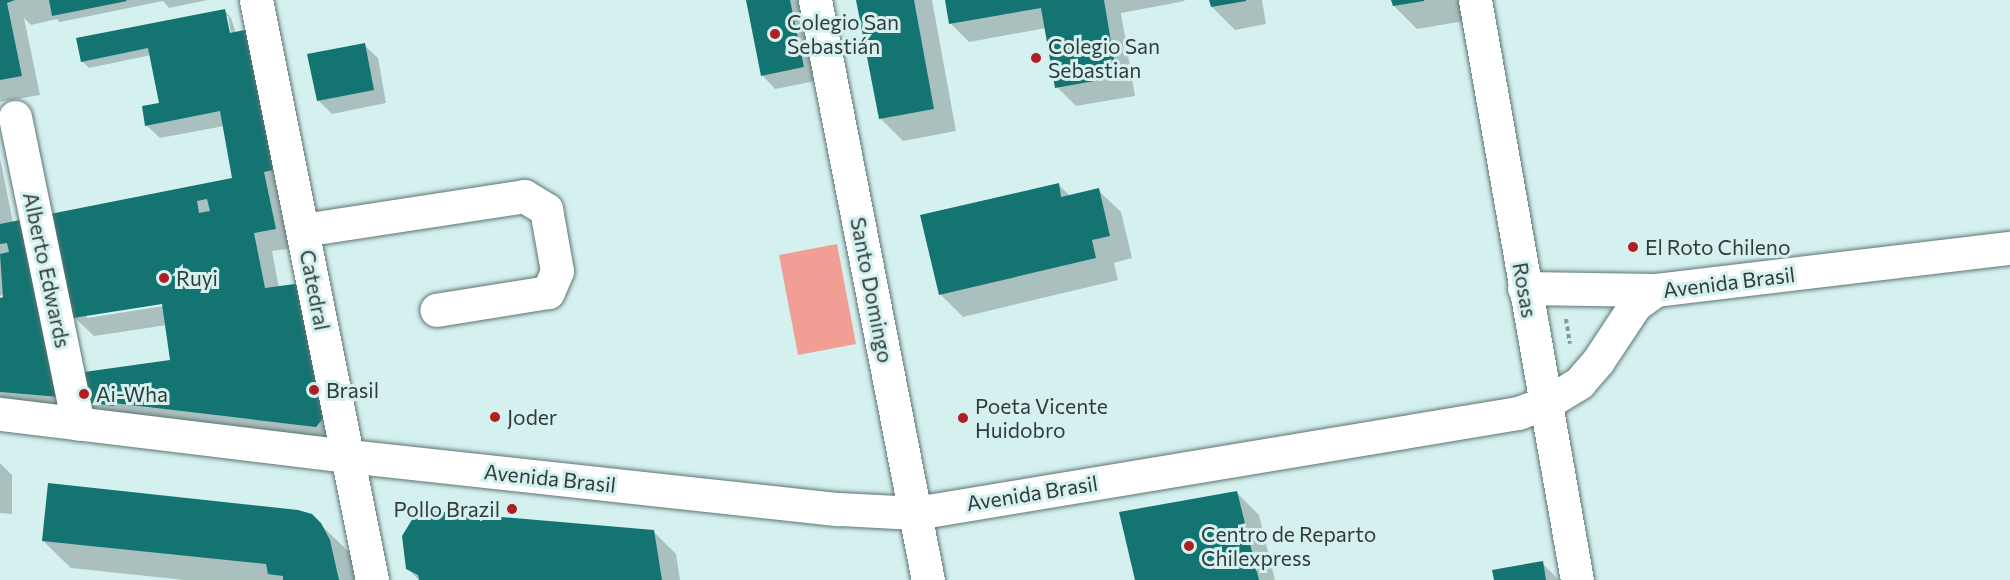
<!DOCTYPE html>
<html>
<head>
<meta charset="utf-8">
<style>
  body { margin:0 }
  #map { position:relative; width:2010px; height:580px; overflow:hidden; background:#d5f1ef; font-family:Commissioner,sans-serif }
  div>[style] { position:absolute }
  .green>* { inset:0; background:#f19e95 }
  .shadow>* { inset:0; background:#0003 }
  .building>* { inset:0; background:#147472 }
  .path>* { height:4px; margin-top:-2px; transform-origin:0; background:repeating-linear-gradient(90deg,#869a99 0 4.5px,transparent 0 7.5px) }
  .roads { filter:drop-shadow(0 0 2px #5d7574) drop-shadow(0 0 2px #5d7574) }
  .minor>* { height:33px; margin:-16.5px; padding:0 16.5px; transform-origin:16.5px; border-radius:16.5px; background:#fff }
  .major>* { height:33px; margin:-16.5px; padding:0 16.5px; transform-origin:16.5px; border-radius:16.5px; background:#fff }
  .dots>* { width:16px; height:16px; translate:-50% -50%; box-sizing:border-box; border:3px solid #d5f1ef; border-radius:50% }
  span { translate:-50% -50%; white-space:nowrap; text-align:center; line-height:1.15; -webkit-text-stroke:6px #d5f1ef; paint-order:stroke }
  .poi-label { font-size:21px; color:#303b3a }
  .left { translate:0 -50%; text-align:left }
  .right { translate:-100% -50%; text-align:right }
  .street-label { font-size:21px; color:#303b3a }
</style>
</head>
<body>
<div id="map">
  <div class="green">
    <div style="clip-path:polygon(837px 244px,856px 344px,798px 355px,779px 255px)"></div>
  </div>
  <div class="shadow">
    <div style="clip-path:polygon(0 0,208px 0,169px 8px,163px 1px,60px 22px,57px 19px,31px 25px,24px 18px,40px 95px,0 102px)"></div>
    <div style="clip-path:polygon(747px 0,797px 0,801px 4px,816px 81px,775px 89px,762px 75px)"></div>
    <div style="clip-path:polygon(858px 0,932px 0,956px 131px,903px 141px,880px 118px)"></div>
    <div style="clip-path:polygon(946px 0,1184px 0,1185px 1px,1121px 13px,1135px 96px,1076px 106px,1057px 87px,1046px 28px,969px 42px,950px 23px)"></div>
    <div style="clip-path:polygon(1211px 0,1262px 0,1266px 24px,1235px 30px,1212px 7px)"></div>
    <div style="clip-path:polygon(1393px 0,1461px 0,1464px 21px,1417px 29px,1394px 6px)"></div>
    <div style="clip-path:polygon(evenodd,225px 11px,231px 18px,286px 183px,276px 185px,283px 192px,294px 248px,272px 251px,279px 288px,339px 449px,108px 424px,85px 401px,174px 361px,167px 325px,94px 336px,75px 318px,52px 215px,234px 179px,224px 126px,160px 138px,146px 125px,160px 104px,151px 55px,89px 68px,82px 61px,225px 11px,225px 16px,228px 16px,232px 39px,229px 40px,225px 16px,225px 11px,169px 302px,170px 305px,87px 318px,87px 315px,169px 302px)"></div>
    <div style="clip-path:polygon(364px 45px,378px 58px,386px 103px,332px 114px,318px 100px)"></div>
    <div style="clip-path:polygon(0 158px,13px 223px,77px 415px,0 403px,0 299px,4px 299px,4px 295px,0 296px)"></div>
    <div style="clip-path:polygon(1058px 184px,1070px 196px,1098px 190px,1121px 212px,1132px 258px,1114px 263px,1118px 280px,963px 317px,940px 294px)"></div>
    <div style="clip-path:polygon(0 463px,12px 475px,12px 514px,0 513px)"></div>
    <div style="clip-path:polygon(1236px 492px,1259px 515px,1275px 580px,1137px 580px)"></div>
    <div style="clip-path:polygon(320px 524px,349px 552px,359px 580px,185px 580px,71px 568px,43px 541px)"></div>
    <div style="clip-path:polygon(653px 531px,676px 554px,680px 580px,419px 580px,407px 568px)"></div>
    <div style="clip-path:polygon(1542px 563px,1559px 580px,1495px 580px)"></div>
  </div>
  <div class="building">
    <div style="clip-path:polygon(0 0,15px 0,7px 3px,22px 76px,0 80px)"></div>
    <div style="clip-path:polygon(49px 0,126px 0,127px 1px,52px 16px)"></div>
    <div style="clip-path:polygon(746px 0,790px 0,804px 67px,761px 76px)"></div>
    <div style="clip-path:polygon(856px 0,914px 0,934px 109px,879px 119px)"></div>
    <div style="clip-path:polygon(945px 0,1104px 0,1117px 77px,1055px 88px,1041px 8px,949px 24px)"></div>
    <div style="clip-path:polygon(1209px 0,1246px 0,1246px 1px,1211px 7px)"></div>
    <div style="clip-path:polygon(1391px 0,1424px 0,1424px 1px,1393px 6px)"></div>
    <div style="clip-path:polygon(evenodd,225px 9px,230px 33px,254px 28px,273px 170px,264px 172px,276px 229px,254px 233px,265px 288px,302px 283px,328px 412px,316px 427px,114px 403px,114px 406px,84px 402px,77px 373px,170px 360px,162px 304px,73px 318px,50px 214px,232px 178px,220px 111px,145px 126px,142px 106px,159px 103px,148px 48px,81px 62px,76px 38px,225px 9px,207px 199px,210px 211px,199px 213px,197px 201px,207px 199px)"></div>
    <div style="clip-path:polygon(365px 43px,374px 90px,317px 101px,307px 54px)"></div>
    <div style="clip-path:polygon(1059px 183px,1061px 197px,1099px 188px,1110px 236px,1092px 240px,1096px 258px,939px 295px,920px 215px)"></div>
    <div style="clip-path:polygon(20px 220px,60px 397px,0 392px,0 298px,3px 297px,0 254px,9px 252px,7px 243px,0 244px,0 224px)"></div>
    <div style="clip-path:polygon(48px 483px,298px 510px,312px 514px,321px 523px,330px 540px,339px 580px,283px 580px,283px 576px,268px 574px,266px 564px,42px 541px)"></div>
    <div style="clip-path:polygon(1237px 491px,1259px 580px,1135px 580px,1119px 512px)"></div>
    <div style="clip-path:polygon(432px 511px,654px 530px,662px 580px,419px 580px,418px 575px,406px 569px,402px 536px,413px 518px)"></div>
    <div style="clip-path:polygon(1543px 561px,1546px 580px,1494px 580px,1492px 570px)"></div>
  </div>
  <div class="path">
    <div style="left:1566px;top:319px;width:25px;rotate:81deg"></div>
  </div>
  <div class="roads">
    <div class="minor">
      <div style="left:815px;top:0;width:591px;rotate:78.98deg"></div>
      <div style="left:1475px;top:0;width:589px;rotate:80.03deg"></div>
      <div style="left:15px;top:117px;width:313px;rotate:78.4deg"></div>
      <div style="left:303px;top:230px;width:224px;rotate:-8.7deg"></div>
      <div style="left:524px;top:196px;width:26px;rotate:31deg"></div>
      <div style="left:546px;top:209px;width:63px;rotate:79.9deg"></div>
      <div style="left:557px;top:271px;width:23px;rotate:113deg"></div>
      <div style="left:548px;top:292px;width:113px;rotate:170.9deg"></div>
    </div>
    <div class="major">
      <div style="left:256px;top:0;width:591px;rotate:78.69deg"></div>
      <div style="left:1524px;top:288px;width:132px;rotate:0.9deg"></div>
      <div style="left:0;top:414px;width:351px;rotate:6.9deg"></div>
      <div style="left:348px;top:456px;width:493px;rotate:6.2deg"></div>
      <div style="left:838px;top:509px;width:78px;rotate:2.9deg"></div>
      <div style="left:916px;top:513px;width:610px;rotate:-9.43deg"></div>
      <div style="left:1518px;top:413px;width:30px;rotate:-20deg"></div>
      <div style="left:1546px;top:403px;width:39px;rotate:-31deg"></div>
      <div style="left:1579px;top:383px;width:29px;rotate:-49deg"></div>
      <div style="left:1598px;top:361px;width:67px;rotate:-56.5deg"></div>
      <div style="left:1635px;top:305px;width:26px;rotate:-36deg"></div>
      <div style="left:1656px;top:290px;width:356px;rotate:-6.8deg"></div>
    </div>
  </div>
  <div class="dots">
    <div style="left:775px;top:34px;background:#af1e21"></div>
    <div style="left:1036px;top:58px;background:#af1e21"></div>
    <div style="left:1633px;top:247px;background:#af1e21"></div>
    <div style="left:164px;top:278px;background:#af1e21"></div>
    <div style="left:314px;top:390px;background:#af1e21"></div>
    <div style="left:84px;top:394px;background:#af1e21"></div>
    <div style="left:495px;top:417px;background:#af1e21"></div>
    <div style="left:963px;top:418px;background:#af1e21"></div>
    <div style="left:512px;top:509px;background:#af1e21"></div>
    <div style="left:1189px;top:546px;background:#af1e21"></div>
  </div>
  <div class="poi-label">
    <span class="left" style="left:787px;top:34px">Colegio San<br>Sebastián</span>
    <span class="left" style="left:1048px;top:58px">Colegio San<br>Sebastian</span>
    <span class="left" style="left:1645px;top:247px">El Roto Chileno</span>
    <span class="left" style="left:176px;top:278px">Ruyi</span>
    <span class="left" style="left:326px;top:390px">Brasil</span>
    <span class="left" style="left:96px;top:394px">Ai-Wha</span>
    <span class="left" style="left:975px;top:418px">Poeta Vicente<br>Huidobro</span>
    <span class="left" style="left:507px;top:417px">Joder</span>
    <span class="right" style="left:500px;top:509px">Pollo Brazil</span>
    <span class="left" style="left:1201px;top:546px">Centro de Reparto<br>Chilexpress</span>
  </div>
  <div class="street-label">
    <span style="left:47px;top:270px;rotate:78deg">Alberto Edwards</span>
    <span style="left:1729px;top:282px;rotate:-7deg">Avenida Brasil</span>
    <span style="left:315px;top:290px;rotate:79deg">Catedral</span>
    <span style="left:872px;top:290px;rotate:79deg">Santo Domingo</span>
    <span style="left:1525px;top:290px;rotate:80deg">Rosas</span>
    <span style="left:550px;top:478px;rotate:6deg">Avenida Brasil</span>
    <span style="left:1032px;top:493px;rotate:-9deg">Avenida Brasil</span>
  </div>
</div>
</body>
</html>
